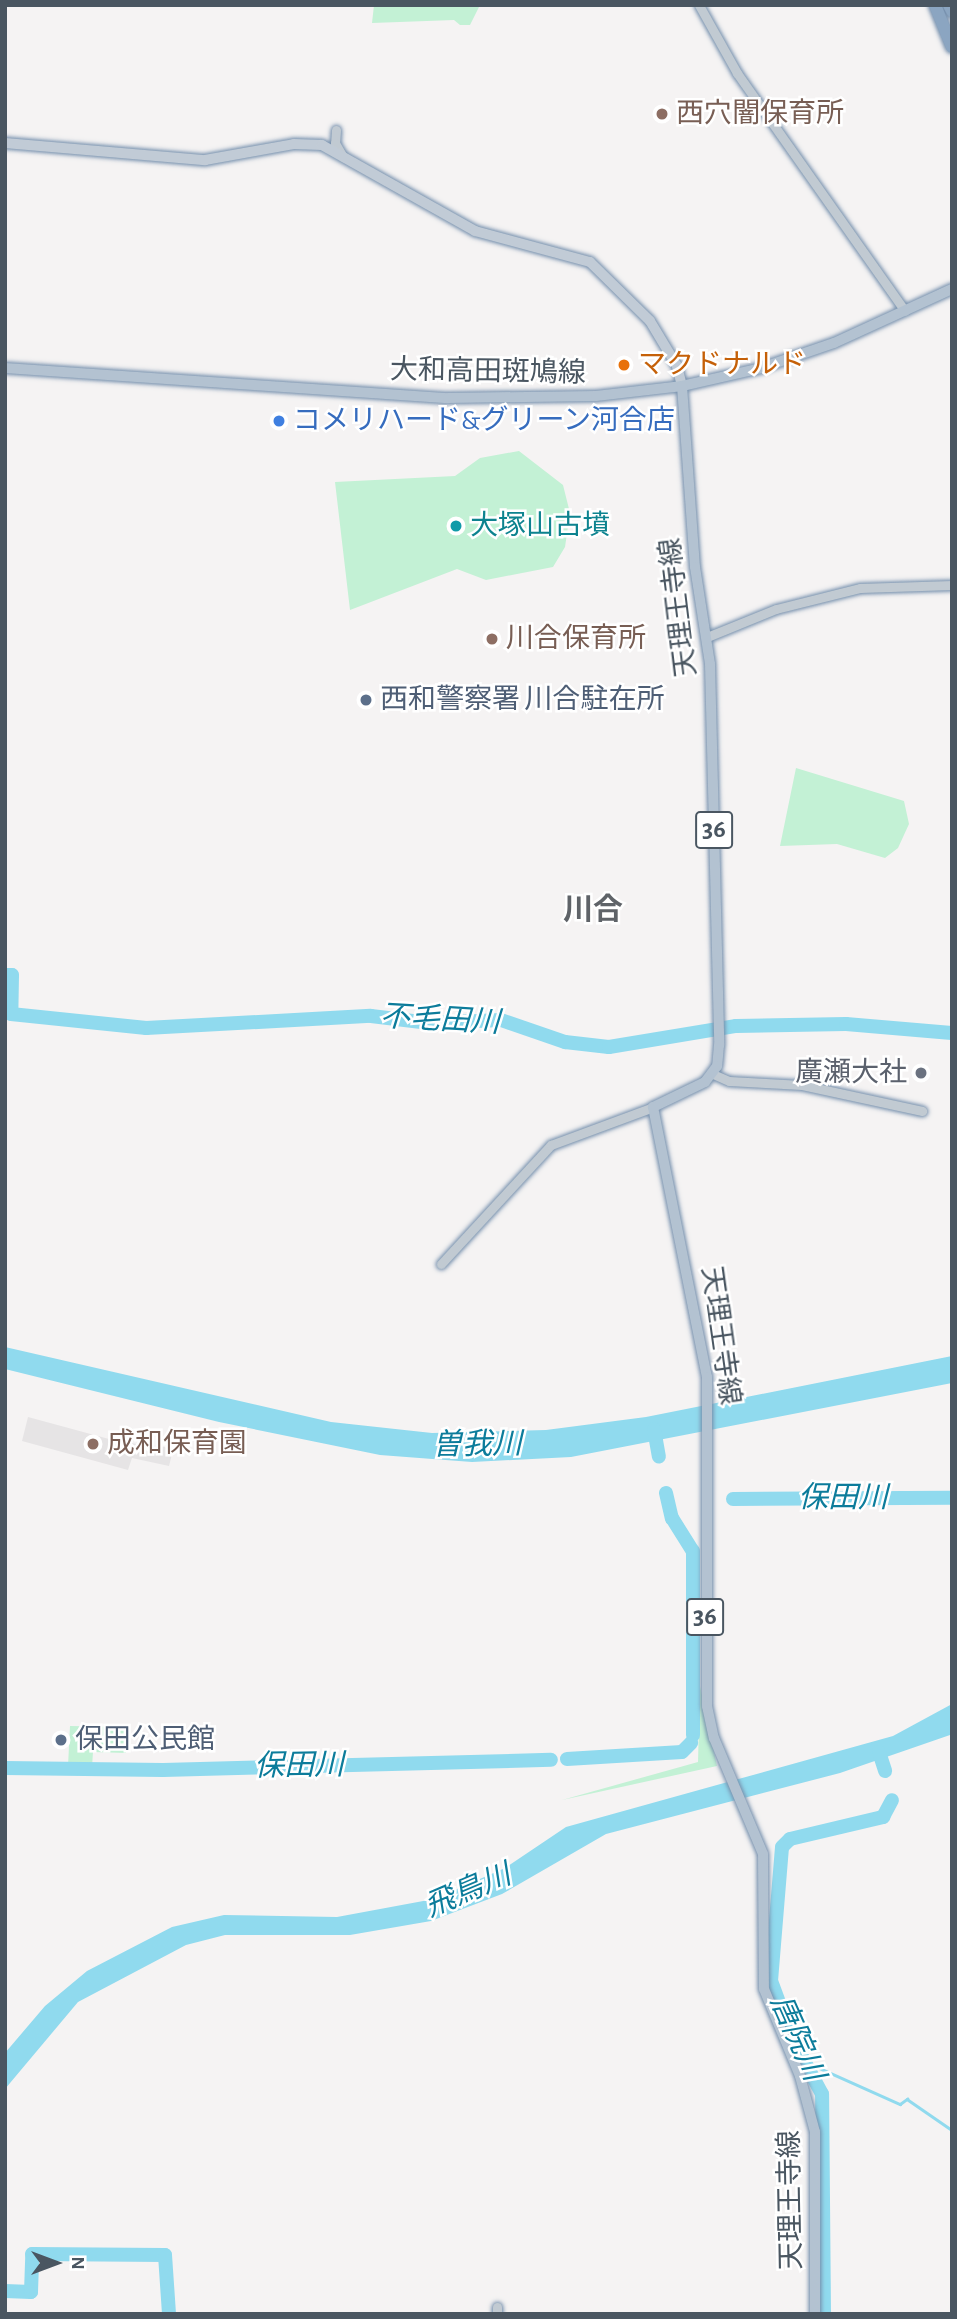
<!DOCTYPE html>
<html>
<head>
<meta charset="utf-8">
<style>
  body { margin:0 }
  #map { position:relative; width:957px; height:2319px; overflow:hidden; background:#f5f3f3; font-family:"Alegreya Sans","Noto Sans JP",sans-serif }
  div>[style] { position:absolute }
  .education>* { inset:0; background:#e6e4e5 }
  .green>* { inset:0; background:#c3f1d5 }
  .water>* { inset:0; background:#90daee }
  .stream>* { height:2.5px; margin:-1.25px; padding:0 1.25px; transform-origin:1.25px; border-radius:1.25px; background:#90daee }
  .river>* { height:14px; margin:-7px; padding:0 7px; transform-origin:7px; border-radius:7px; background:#90daee }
  .roads { filter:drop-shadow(0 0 2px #7690ad) drop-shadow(0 0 2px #7690ad) }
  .tertiary>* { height:9px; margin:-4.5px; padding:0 4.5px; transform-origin:4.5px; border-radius:4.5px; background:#c1cad2 }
  .secondary>* { height:10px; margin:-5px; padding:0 5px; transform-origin:5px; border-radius:5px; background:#c1cbd6 }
  .primary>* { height:10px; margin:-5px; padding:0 5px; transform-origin:5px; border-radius:5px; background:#b3c2d1 }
  .motorway>* { height:12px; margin:-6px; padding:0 6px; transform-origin:6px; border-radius:6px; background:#8ba5c1 }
  .dots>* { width:19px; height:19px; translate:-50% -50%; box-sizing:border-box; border:4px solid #fff; border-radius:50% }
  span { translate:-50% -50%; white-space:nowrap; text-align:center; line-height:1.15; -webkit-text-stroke:5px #fff; paint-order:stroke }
  .shield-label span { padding:2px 5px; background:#fff; border:2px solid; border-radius:5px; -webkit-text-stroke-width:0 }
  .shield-label { font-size:26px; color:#4a5661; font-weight:700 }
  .education-label { font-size:28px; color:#785e54 }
  .left { translate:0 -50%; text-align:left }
  .food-label { font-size:28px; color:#c56008 }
  .street-label { font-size:28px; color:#4a5661 }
  .shop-label { font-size:28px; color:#366cbe }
  .culture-label { font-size:28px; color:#0d838f }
  .service-label { font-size:28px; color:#4e5e75 }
  .worship-label { font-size:28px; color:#5b616d }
  .right { translate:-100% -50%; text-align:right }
  .neighbourhood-label { font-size:30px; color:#5f6368; font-weight:700 }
  .water-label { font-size:30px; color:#0c7c9b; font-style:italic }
  .frame { position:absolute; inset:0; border:7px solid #4a5661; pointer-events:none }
  .north { position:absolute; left:21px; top:2228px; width:70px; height:70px; -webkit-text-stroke:5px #fff; paint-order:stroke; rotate:90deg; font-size:19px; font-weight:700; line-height:28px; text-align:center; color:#4a5661 }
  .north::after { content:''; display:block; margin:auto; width:24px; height:32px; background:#4a5661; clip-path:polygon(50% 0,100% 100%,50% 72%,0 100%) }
</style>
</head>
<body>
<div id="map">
  <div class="education">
    <div style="clip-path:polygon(28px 1417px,120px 1442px,165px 1447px,172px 1454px,169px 1466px,132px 1458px,128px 1470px,22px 1441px)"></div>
  </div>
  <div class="green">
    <div style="clip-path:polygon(374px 5px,480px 5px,470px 25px,460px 25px,454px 20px,372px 23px)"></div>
    <div style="clip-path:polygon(519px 451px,563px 485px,570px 513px,565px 547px,553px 567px,486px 580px,457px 569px,350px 610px,335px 482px,455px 476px,480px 458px)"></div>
    <div style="clip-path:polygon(796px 768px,904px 801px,909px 824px,898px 848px,885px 858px,837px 844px,780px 846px)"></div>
    <div style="clip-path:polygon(700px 1686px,717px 1766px,562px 1800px,698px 1762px)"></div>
    <div style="clip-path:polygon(70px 1726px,126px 1727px,126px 1753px,93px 1752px,92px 1767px,68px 1766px)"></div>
  </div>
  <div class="water">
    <div style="clip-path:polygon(5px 1347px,331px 1422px,432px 1433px,546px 1430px,646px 1417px,952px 1356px,952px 1383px,571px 1457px,472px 1462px,380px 1455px,219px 1422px,5px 1369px)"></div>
    <div style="clip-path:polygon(952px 1704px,950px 1735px,840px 1773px,606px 1834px,502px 1894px,431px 1921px,350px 1935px,225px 1935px,186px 1945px,78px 2002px,5px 2089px,5px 2053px,45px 2006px,87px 1971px,172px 1927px,224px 1915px,337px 1917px,434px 1899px,505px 1868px,566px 1827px,893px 1736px)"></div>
  </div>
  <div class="stream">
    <div style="left:808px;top:2063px;width:101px;rotate:24deg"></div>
    <div style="left:900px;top:2104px;width:9px;rotate:-36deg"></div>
    <div style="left:907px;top:2099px;width:55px;rotate:34.6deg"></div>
  </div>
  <div class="river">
    <div style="left:5px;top:975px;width:7px"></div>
    <div style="left:12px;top:975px;width:39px;rotate:91deg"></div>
    <div style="left:11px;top:1014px;width:136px;rotate:5.9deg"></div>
    <div style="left:146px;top:1028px;width:225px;rotate:-3.1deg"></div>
    <div style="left:371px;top:1016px;width:59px;rotate:6.8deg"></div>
    <div style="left:430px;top:1023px;width:71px;rotate:-2.4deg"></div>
    <div style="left:501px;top:1020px;width:68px;rotate:19deg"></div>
    <div style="left:565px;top:1042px;width:44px;rotate:6.5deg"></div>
    <div style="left:609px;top:1047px;width:129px;rotate:-9.4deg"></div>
    <div style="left:736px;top:1026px;width:110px;rotate:-1deg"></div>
    <div style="left:846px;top:1024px;width:106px;rotate:4.9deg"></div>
    <div style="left:654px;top:1429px;width:28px;rotate:80deg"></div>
    <div style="left:666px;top:1493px;width:26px;rotate:77deg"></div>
    <div style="left:672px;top:1518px;width:39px;rotate:58deg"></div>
    <div style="left:693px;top:1551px;width:50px;rotate:90deg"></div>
    <div style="left:733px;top:1499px;width:219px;rotate:-0.3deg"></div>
    <div style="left:693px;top:1618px;width:117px;rotate:90deg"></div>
    <div style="left:879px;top:1752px;width:20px;rotate:72deg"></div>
    <div style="left:567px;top:1759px;width:115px;rotate:-3.5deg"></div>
    <div style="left:682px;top:1752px;width:13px;rotate:-45deg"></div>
    <div style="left:5px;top:1768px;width:158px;rotate:0.7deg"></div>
    <div style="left:163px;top:1770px;width:388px;rotate:-1.5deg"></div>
    <div style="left:5px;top:2291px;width:26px;rotate:2deg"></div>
    <div style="left:31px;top:2292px;width:38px;rotate:-88deg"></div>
    <div style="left:32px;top:2254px;width:133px;rotate:0.4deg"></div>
    <div style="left:165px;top:2255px;width:59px;rotate:86.1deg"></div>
    <div style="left:824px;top:2314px;width:220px;rotate:-90.5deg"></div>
    <div style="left:822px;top:2094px;width:61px;rotate:-118.2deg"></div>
    <div style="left:793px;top:2040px;width:63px;rotate:-110.4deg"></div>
    <div style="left:771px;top:1981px;width:134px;rotate:-85.3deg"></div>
    <div style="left:782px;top:1847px;width:11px;rotate:-45deg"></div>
    <div style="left:790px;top:1839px;width:96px;rotate:-13.3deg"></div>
    <div style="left:883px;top:1817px;width:19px;rotate:-62deg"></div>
  </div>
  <div class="roads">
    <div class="tertiary">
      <div style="left:699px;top:5px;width:78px;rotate:60.8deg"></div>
      <div style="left:737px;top:73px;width:291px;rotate:54.8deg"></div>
      <div style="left:336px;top:130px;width:13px;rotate:94deg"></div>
      <div style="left:335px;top:143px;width:16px;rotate:60deg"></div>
      <div style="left:707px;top:637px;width:74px;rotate:-22.1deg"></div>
      <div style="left:776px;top:609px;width:87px;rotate:-14deg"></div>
      <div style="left:860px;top:588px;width:92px;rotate:-1.9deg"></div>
      <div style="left:713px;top:1074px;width:17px;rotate:24deg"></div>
      <div style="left:729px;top:1081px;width:73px;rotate:3.1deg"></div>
      <div style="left:802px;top:1085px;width:123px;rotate:12.2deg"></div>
      <div style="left:441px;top:1264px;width:162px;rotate:-47.3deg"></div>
      <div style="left:551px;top:1145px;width:109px;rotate:-20.4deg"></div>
      <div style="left:497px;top:2307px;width:7px;rotate:90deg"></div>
    </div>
    <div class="secondary">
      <div style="left:5px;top:143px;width:201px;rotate:4.9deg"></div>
      <div style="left:205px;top:160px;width:90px;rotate:-10.2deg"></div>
      <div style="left:294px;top:144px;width:28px;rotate:2deg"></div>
      <div style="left:322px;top:145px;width:176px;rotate:29.3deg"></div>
      <div style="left:475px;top:231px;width:119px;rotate:15.1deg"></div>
      <div style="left:590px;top:262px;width:84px;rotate:44.5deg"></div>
      <div style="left:650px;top:321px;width:52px;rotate:59deg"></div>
      <div style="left:677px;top:366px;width:21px;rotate:76deg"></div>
    </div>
    <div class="primary">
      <div style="left:5px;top:368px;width:444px;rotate:3.9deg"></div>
      <div style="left:448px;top:398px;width:148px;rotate:-0.8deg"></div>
      <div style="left:596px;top:396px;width:87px;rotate:-6.6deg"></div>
      <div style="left:682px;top:386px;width:81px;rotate:-12.8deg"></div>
      <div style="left:761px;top:368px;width:77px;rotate:-18.9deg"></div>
      <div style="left:834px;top:343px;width:130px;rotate:-24.6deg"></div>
      <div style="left:682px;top:386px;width:181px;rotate:85.9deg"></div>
      <div style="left:695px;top:567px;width:98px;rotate:81.2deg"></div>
      <div style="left:710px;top:664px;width:381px;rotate:88.6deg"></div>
      <div style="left:719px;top:1045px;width:21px;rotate:95deg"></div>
      <div style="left:717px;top:1066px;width:20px;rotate:127deg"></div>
      <div style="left:705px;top:1082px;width:58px;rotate:154.3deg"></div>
      <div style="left:653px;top:1107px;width:275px;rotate:78.7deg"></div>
      <div style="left:707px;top:1377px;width:329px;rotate:90deg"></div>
      <div style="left:707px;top:1706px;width:33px;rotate:78deg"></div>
      <div style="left:714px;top:1738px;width:126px;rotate:67.1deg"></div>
      <div style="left:763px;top:1854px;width:135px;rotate:89.6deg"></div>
      <div style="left:764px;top:1989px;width:94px;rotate:67.5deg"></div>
      <div style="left:800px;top:2076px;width:58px;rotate:75deg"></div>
      <div style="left:815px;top:2132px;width:182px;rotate:90deg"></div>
    </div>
    <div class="motorway">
      <div style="left:935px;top:5px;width:45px;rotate:68deg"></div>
      <div style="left:949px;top:5px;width:7px;rotate:63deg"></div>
    </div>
  </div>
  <div class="dots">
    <div style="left:662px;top:114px;background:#8d6e63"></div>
    <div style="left:624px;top:365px;background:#e8710a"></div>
    <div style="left:279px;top:421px;background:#3f7fe0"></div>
    <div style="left:456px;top:526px;background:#0f9aa8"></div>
    <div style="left:492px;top:639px;background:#8d6e63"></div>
    <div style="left:366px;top:700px;background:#5c6f8a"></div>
    <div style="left:921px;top:1073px;background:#6b7280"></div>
    <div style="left:93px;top:1444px;background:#8d6e63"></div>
    <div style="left:61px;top:1740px;background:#5c6f8a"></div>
  </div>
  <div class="shield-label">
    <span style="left:714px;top:830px">36</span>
    <span style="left:705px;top:1617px">36</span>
  </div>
  <div class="education-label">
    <span class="left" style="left:676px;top:114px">西穴闇保育所</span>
    <span class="left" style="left:506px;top:639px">川合保育所</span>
    <span class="left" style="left:107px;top:1444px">成和保育園</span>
  </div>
  <div class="food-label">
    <span class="left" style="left:638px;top:365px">マクドナルド</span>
  </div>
  <div class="street-label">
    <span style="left:488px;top:372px;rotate:1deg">大和高田斑鳩線</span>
    <span style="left:679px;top:607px;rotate:-97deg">天理王寺線</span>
    <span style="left:720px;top:1336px;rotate:82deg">天理王寺線</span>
    <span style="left:791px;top:2200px;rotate:-91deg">天理王寺線</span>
  </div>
  <div class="shop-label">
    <span class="left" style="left:293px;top:421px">コメリハード&amp;グリーン河合店</span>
  </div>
  <div class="culture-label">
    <span class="left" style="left:470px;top:526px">大塚山古墳</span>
  </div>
  <div class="service-label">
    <span class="left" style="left:380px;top:700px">西和警察署 川合駐在所</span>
    <span class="left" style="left:75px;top:1740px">保田公民館</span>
  </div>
  <div class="worship-label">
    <span class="right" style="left:907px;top:1073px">廣瀬大社</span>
  </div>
  <div class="neighbourhood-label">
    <span style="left:593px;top:910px">川合</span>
  </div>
  <div class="water-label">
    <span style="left:440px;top:1020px;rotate:3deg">不毛田川</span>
    <span style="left:477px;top:1445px;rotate:-1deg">曽我川</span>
    <span style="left:843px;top:1498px">保田川</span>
    <span style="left:299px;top:1766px;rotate:-1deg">保田川</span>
    <span style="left:468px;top:1891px;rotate:-23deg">飛鳥川</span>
    <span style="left:797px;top:2038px;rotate:66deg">唐院川</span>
  </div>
  <div class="frame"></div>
  <div class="north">N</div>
</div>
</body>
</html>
